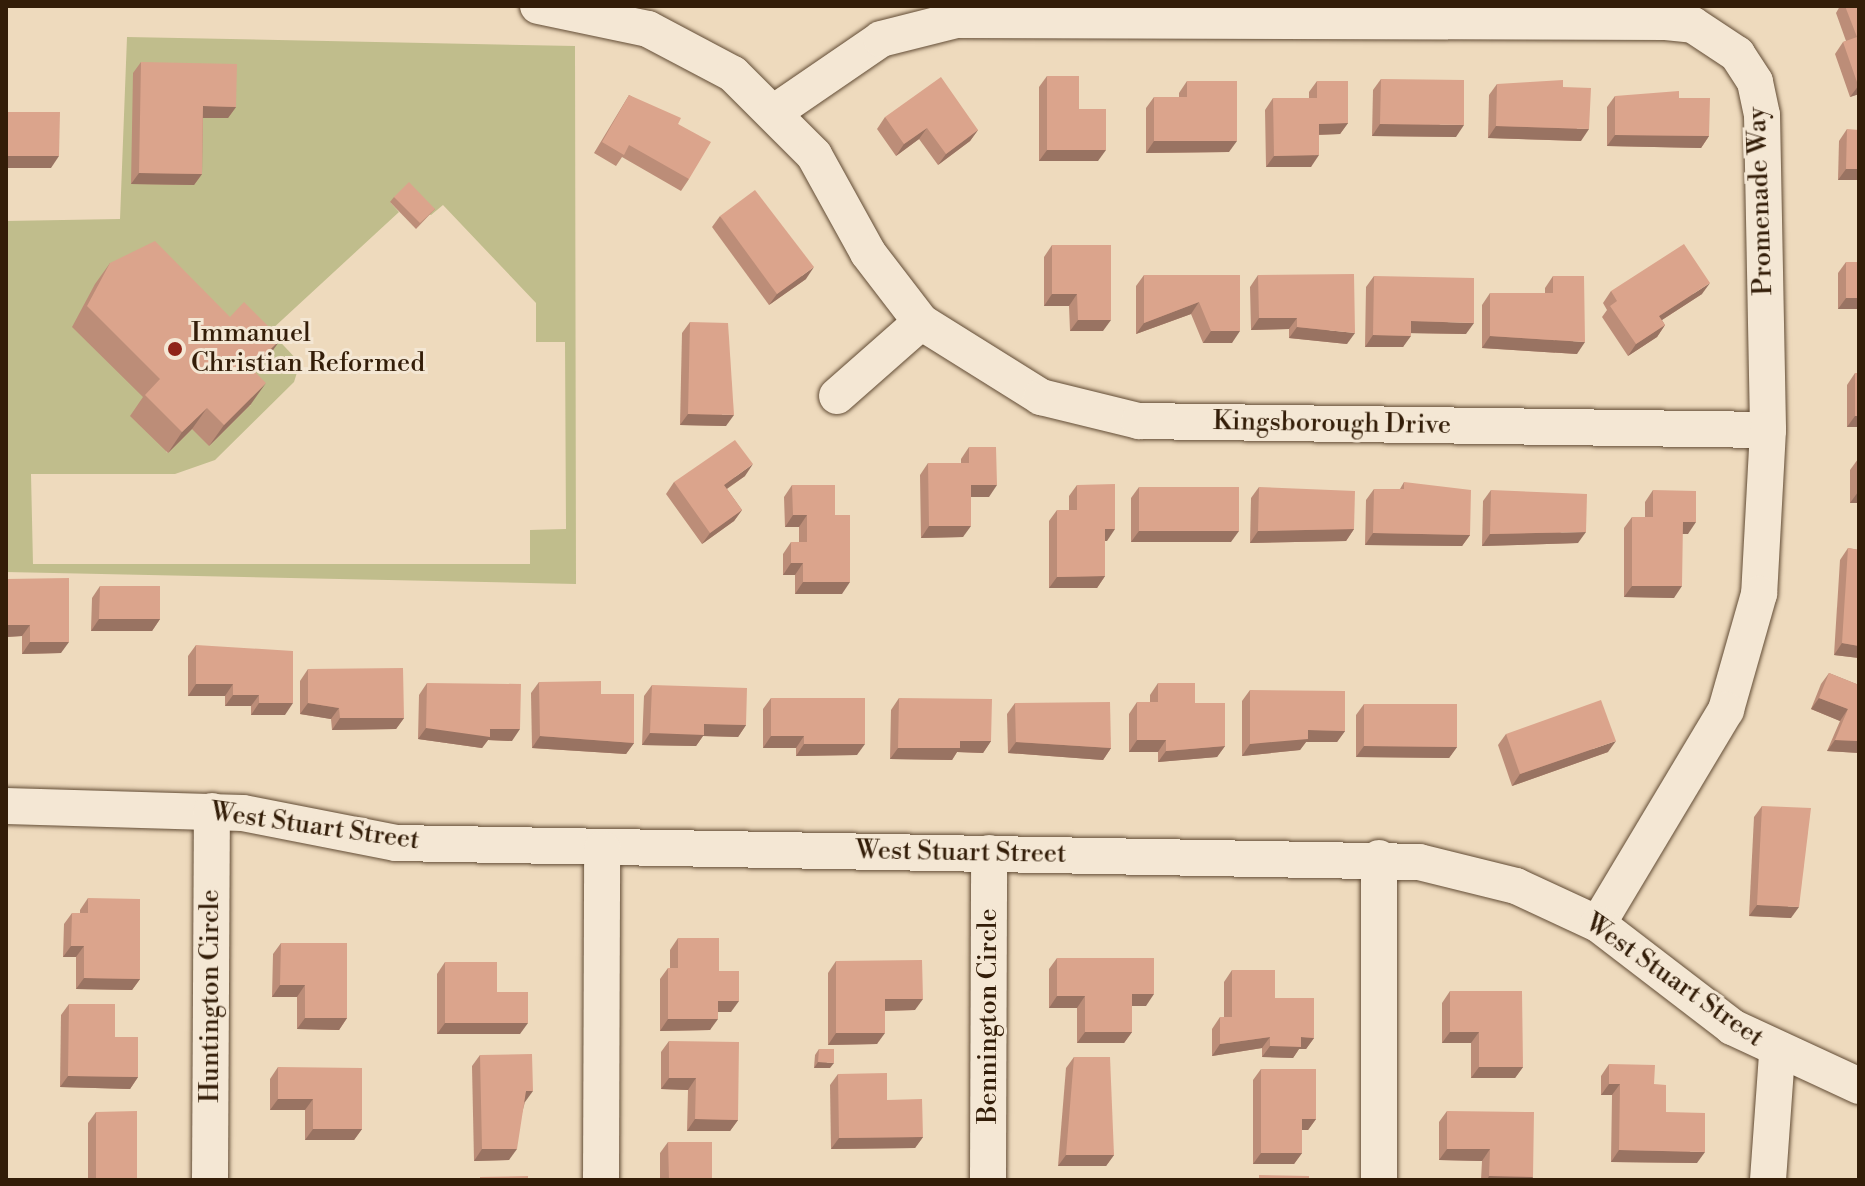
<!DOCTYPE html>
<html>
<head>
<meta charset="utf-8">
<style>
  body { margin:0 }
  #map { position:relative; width:1865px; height:1186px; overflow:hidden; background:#eedabd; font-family:"Libre Bodoni",serif }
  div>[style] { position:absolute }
  .green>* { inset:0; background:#c0bd8c }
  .roads { filter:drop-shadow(0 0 2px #624c35) drop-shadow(0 0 2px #624c35) }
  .minor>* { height:36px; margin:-18px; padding:0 18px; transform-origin:18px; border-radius:18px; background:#f4e7d4 }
  .wall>* { inset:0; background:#bc8d78 }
  .shaded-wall>* { inset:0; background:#997362 }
  .building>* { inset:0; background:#dba48c }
  .dots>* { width:22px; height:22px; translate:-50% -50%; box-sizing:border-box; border:4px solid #f4e7d4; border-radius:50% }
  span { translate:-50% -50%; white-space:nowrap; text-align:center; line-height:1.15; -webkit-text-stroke:6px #f4e7d4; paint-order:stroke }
  .street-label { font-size:26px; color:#331d08 }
  .poi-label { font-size:26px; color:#331d08 }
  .left { translate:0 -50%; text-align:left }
  .frame { position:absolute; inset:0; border:8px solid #331d08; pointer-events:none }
</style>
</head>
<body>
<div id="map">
  <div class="green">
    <div style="clip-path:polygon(evenodd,127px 37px,575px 46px,576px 584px,6px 572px,6px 221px,120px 219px,127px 37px,390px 202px,431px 215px,443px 205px,536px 303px,536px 342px,565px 342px,566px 529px,530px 530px,530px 564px,33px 564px,31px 474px,175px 474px,215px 460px,294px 382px,300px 363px,270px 331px,399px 212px,390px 202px,127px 37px,146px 400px,251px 405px,192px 429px,167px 453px,146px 400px)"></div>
  </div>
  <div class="roads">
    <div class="minor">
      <div style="left:538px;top:6px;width:112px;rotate:11.8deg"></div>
      <div style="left:648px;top:29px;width:96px;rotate:27.9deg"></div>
      <div style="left:733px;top:74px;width:115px;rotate:45deg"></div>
      <div style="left:814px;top:155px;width:112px;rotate:61.1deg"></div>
      <div style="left:868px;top:253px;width:87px;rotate:52.5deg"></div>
      <div style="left:921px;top:322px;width:142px;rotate:32deg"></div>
      <div style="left:1041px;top:397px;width:101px;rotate:13.8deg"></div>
      <div style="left:1139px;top:421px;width:629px;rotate:0.82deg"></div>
      <div style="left:776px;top:111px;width:127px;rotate:-34.4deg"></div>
      <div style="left:881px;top:39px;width:77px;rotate:-14.2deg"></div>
      <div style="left:956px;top:20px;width:710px;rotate:0.16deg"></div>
      <div style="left:1666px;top:22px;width:27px;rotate:6deg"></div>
      <div style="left:1693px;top:25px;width:53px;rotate:33.4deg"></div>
      <div style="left:1737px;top:54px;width:33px;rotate:57deg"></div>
      <div style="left:1755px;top:82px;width:34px;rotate:78deg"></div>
      <div style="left:1762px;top:115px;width:315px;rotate:88.9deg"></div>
      <div style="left:1768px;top:430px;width:164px;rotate:93.1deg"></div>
      <div style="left:1759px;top:594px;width:121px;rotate:105.9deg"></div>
      <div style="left:1726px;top:710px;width:249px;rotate:120.9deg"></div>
      <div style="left:837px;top:396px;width:112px;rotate:-41.4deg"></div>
      <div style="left:6px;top:806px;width:237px;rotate:1.7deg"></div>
      <div style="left:243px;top:813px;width:156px;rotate:11.1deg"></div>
      <div style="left:396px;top:843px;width:1023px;rotate:1.06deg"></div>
      <div style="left:1419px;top:862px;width:100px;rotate:13.9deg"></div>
      <div style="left:1516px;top:886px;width:90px;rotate:24.9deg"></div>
      <div style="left:1598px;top:924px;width:169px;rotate:37.5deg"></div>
      <div style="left:1732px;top:1027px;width:140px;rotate:24.9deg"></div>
      <div style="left:210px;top:1180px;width:369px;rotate:-89.7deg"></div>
      <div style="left:601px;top:1180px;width:331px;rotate:-89.8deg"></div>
      <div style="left:988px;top:1180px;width:327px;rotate:-89.8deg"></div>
      <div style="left:1379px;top:1180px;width:322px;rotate:-90deg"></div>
      <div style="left:1768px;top:1180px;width:127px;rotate:-85.9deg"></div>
    </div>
  </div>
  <div class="wall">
    <div style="clip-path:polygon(1840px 6px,1859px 6px,1859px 94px,1850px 97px,1835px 54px,1843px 42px,1846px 41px,1836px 13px)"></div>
    <div style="clip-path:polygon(141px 62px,236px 107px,228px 118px,203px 118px,202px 174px,194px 185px,131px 184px,133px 73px)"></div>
    <div style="clip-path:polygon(1047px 76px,1079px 109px,1098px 161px,1039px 161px,1039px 87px)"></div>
    <div style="clip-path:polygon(1381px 79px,1456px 137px,1372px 136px,1373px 90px)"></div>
    <div style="clip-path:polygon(1187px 81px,1229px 152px,1146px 153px,1146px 108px,1154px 97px,1179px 97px,1179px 93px)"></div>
    <div style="clip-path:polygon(1317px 81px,1348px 123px,1340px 134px,1319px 135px,1311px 167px,1266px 167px,1265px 110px,1273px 98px,1309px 98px,1309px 92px)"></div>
    <div style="clip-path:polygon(1497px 84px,1563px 87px,1581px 141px,1488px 138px,1489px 95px)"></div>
    <div style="clip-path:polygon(629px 95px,678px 124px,689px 179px,681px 191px,622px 157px,616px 166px,594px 153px)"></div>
    <div style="clip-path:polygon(1615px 96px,1679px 98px,1709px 136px,1701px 148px,1607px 146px,1607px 107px)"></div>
    <div style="clip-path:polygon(885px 117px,978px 130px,970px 141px,938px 165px,919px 139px,896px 156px,877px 129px)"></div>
    <div style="clip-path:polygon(1847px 129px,1859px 180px,1838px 180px,1839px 141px)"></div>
    <div style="clip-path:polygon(394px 197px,435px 209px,416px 229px,390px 202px)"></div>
    <div style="clip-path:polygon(720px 216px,806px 279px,769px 305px,712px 227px)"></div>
    <div style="clip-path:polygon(1052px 245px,1103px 331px,1070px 331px,1069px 306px,1044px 306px,1044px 257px)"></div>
    <div style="clip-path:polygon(1846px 262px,1859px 309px,1838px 309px,1838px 273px)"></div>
    <div style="clip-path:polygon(110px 263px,266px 360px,255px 371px,251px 404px,209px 446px,192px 429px,168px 453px,130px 416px,143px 397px,72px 327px,95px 284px)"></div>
    <div style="clip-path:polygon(1144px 275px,1240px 275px,1232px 343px,1203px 343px,1191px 314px,1136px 334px,1136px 286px)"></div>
    <div style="clip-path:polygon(1258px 275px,1347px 344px,1289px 338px,1289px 329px,1251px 330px,1250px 287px)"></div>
    <div style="clip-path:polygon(1374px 276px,1466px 334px,1411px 333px,1403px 347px,1365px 347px,1366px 287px)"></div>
    <div style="clip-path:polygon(1553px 276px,1577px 354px,1482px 348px,1482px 305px,1490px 293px,1545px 293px,1545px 288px)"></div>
    <div style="clip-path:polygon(1611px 291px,1702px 294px,1662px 320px,1665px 325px,1657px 337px,1628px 356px,1602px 317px,1607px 310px,1603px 303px)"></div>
    <div style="clip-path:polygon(690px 322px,726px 426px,680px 425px,682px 333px)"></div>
    <div style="clip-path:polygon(1855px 373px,1859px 427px,1847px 427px,1847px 385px)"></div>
    <div style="clip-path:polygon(969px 447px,989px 497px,971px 497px,963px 537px,921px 538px,920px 475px,928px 463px,961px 463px,961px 459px)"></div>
    <div style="clip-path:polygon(1858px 459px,1859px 459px,1859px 503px,1850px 503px,1850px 470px)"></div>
    <div style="clip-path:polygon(745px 476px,727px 489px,742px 510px,734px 521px,702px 544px,666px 494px,674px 482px)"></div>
    <div style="clip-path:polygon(1404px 482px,1470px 535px,1462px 546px,1365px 545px,1366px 500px,1374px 489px,1400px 489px)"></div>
    <div style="clip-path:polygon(792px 485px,835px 515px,842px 594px,795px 594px,795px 575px,783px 575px,783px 554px,791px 542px,799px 542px,799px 527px,785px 527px,784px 497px)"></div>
    <div style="clip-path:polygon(1077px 485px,1107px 541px,1105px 541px,1105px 576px,1097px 588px,1049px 588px,1049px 521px,1057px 510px,1069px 510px,1069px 496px)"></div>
    <div style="clip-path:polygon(1139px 487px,1231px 542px,1131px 542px,1131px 498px)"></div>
    <div style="clip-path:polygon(1259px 487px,1354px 529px,1346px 541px,1250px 543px,1251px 498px)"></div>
    <div style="clip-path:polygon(1491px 490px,1578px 543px,1482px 546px,1483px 501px)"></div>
    <div style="clip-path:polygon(1653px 490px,1688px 534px,1682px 534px,1674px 598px,1624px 597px,1624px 528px,1632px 517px,1645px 517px,1645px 502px)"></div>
    <div style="clip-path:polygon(1848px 548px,1859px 550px,1859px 658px,1834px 655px,1840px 560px)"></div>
    <div style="clip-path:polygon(6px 579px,61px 653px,22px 654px,22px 636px,6px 637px)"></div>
    <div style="clip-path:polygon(100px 586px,160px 619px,152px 631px,91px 631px,92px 598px)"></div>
    <div style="clip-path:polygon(196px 645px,285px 715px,251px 715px,251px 706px,225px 706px,225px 696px,188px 696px,188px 656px)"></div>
    <div style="clip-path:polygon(308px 669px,404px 718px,396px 729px,332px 730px,331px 719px,300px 714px,300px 681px)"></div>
    <div style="clip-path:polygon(1829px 673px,1859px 685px,1859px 753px,1827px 751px,1840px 721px,1811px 709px,1821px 684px)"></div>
    <div style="clip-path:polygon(539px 682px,601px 694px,634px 743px,626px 754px,532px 748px,531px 693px)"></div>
    <div style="clip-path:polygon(427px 683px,512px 741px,488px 740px,482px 748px,418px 739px,419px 695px)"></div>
    <div style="clip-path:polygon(1158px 683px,1195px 703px,1225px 746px,1217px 757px,1158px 762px,1158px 752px,1129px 752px,1129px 714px,1137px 702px,1150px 702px,1150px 695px)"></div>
    <div style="clip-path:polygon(652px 685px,746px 725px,738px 737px,703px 736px,696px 746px,642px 745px,644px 696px)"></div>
    <div style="clip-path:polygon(1250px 690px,1345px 731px,1337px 742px,1306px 742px,1300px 750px,1242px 756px,1242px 701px)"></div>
    <div style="clip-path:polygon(771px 698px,857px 755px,796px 756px,796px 748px,763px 748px,763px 709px)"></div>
    <div style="clip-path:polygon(899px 698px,991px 741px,983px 753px,957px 752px,952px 760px,890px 759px,891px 710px)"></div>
    <div style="clip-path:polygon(1015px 703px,1111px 748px,1103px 760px,1008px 753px,1007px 714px)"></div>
    <div style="clip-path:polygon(1364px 704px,1457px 747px,1449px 758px,1356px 757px,1356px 715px)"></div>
    <div style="clip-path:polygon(1506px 734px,1608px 752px,1512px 786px,1498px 745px)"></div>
    <div style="clip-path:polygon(1762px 806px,1791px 918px,1749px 916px,1754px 817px)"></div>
    <div style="clip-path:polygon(88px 898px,140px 979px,132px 990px,76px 989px,76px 957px,63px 957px,64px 924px,72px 913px,80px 913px,80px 910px)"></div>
    <div style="clip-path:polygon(678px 938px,719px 971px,731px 1012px,718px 1012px,710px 1030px,660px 1031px,660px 979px,668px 968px,670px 968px,670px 950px)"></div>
    <div style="clip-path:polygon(281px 943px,347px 1018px,339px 1030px,297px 1029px,297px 997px,272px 997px,273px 954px)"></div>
    <div style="clip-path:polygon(1057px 958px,1146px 1006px,1132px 1006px,1132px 1032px,1124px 1043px,1077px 1043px,1077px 1008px,1049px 1008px,1049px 969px)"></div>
    <div style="clip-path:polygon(836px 961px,915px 1010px,885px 1011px,877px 1044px,828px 1045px,828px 973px)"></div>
    <div style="clip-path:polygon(445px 962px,497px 992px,520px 1034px,437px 1034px,437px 974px)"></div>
    <div style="clip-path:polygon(1232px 970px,1275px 998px,1314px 1038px,1306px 1049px,1299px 1049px,1293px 1058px,1262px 1057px,1262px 1048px,1212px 1056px,1212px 1029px,1220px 1017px,1224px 1017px,1224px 982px)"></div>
    <div style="clip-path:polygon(1450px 991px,1523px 1067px,1515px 1078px,1471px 1078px,1471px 1043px,1442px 1043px,1442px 1003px)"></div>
    <div style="clip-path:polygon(69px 1004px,115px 1037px,138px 1077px,130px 1089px,60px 1087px,61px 1015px)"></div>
    <div style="clip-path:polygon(669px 1041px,738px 1120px,730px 1131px,687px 1131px,688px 1090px,661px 1089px,661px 1052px)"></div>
    <div style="clip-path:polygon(819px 1049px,830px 1068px,814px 1068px,815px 1055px)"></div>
    <div style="clip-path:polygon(480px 1055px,525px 1102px,509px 1160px,474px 1161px,472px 1066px)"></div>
    <div style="clip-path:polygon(1074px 1057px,1114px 1155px,1106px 1166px,1058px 1166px,1066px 1068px)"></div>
    <div style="clip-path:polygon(1609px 1064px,1654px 1084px,1666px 1112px,1697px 1163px,1611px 1162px,1612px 1095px,1601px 1095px,1601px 1076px)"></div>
    <div style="clip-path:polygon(278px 1067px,362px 1129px,354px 1140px,305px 1140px,305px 1110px,270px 1110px,270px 1079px)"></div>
    <div style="clip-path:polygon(1261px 1069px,1316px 1119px,1308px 1130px,1302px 1130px,1302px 1153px,1294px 1164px,1253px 1164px,1253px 1080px)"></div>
    <div style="clip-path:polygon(838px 1074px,887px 1100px,923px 1137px,915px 1148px,831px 1149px,830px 1085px)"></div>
    <div style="clip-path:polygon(1447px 1111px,1533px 1177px,1531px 1180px,1481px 1180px,1482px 1161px,1439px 1160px,1439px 1122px)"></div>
    <div style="clip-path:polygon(96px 1112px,137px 1180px,88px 1180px,88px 1123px)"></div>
    <div style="clip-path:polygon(668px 1142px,712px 1180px,660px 1180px,660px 1153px)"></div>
  </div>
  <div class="shaded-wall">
    <div style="clip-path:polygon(1859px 85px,1859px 94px,1850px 97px)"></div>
    <div style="clip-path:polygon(203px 106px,236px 107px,228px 118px,195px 118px)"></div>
    <div style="clip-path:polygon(1348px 123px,1340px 134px,1311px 135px,1319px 124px)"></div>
    <div style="clip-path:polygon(1380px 124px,1464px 125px,1456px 137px,1372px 136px)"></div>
    <div style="clip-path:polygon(1496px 126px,1589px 129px,1581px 141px,1488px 138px)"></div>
    <div style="clip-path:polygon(927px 128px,919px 139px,896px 156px,904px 144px)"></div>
    <div style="clip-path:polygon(978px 130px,970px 141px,938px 165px,946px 154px)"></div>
    <div style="clip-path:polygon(1615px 135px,1709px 136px,1701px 148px,1607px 146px)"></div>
    <div style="clip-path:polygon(1154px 141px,1237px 141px,1229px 152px,1146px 153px)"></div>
    <div style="clip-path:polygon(1047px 150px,1106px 150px,1098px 161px,1039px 161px)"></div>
    <div style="clip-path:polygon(1319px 155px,1311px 167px,1266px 167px,1274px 156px)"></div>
    <div style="clip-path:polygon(6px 156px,59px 156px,51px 168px,6px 168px)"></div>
    <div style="clip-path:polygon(1846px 169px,1859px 169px,1859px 180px,1838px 180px)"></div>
    <div style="clip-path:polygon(139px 173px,202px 174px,194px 185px,131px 184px)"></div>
    <div style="clip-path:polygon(814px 267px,806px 279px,769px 305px,777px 294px)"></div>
    <div style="clip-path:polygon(1710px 283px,1702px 294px,1651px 327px,1659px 316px)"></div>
    <div style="clip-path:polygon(1052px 294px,1077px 294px,1069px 306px,1044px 306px)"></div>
    <div style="clip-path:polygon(1846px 298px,1859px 298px,1859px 309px,1838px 309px)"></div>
    <div style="clip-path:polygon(1199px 302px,1191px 314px,1136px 334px,1144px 323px)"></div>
    <div style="clip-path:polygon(1259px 318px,1297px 318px,1289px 329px,1251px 330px)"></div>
    <div style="clip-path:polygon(1078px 320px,1111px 320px,1103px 331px,1070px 331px)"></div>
    <div style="clip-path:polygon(1411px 321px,1474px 323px,1466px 334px,1403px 333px)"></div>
    <div style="clip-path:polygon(1665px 325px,1657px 337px,1628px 356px,1636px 344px)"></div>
    <div style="clip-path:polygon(1297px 327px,1355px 333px,1347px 344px,1289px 338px)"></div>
    <div style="clip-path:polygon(1211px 331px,1240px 331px,1232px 343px,1203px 343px)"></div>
    <div style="clip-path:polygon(1373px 335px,1411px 336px,1403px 347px,1365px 347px)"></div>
    <div style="clip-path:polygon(1490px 336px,1585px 342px,1577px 354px,1482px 348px)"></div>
    <div style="clip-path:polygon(281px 339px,266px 360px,237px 389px,251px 368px)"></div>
    <div style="clip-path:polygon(266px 383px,251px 404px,209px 446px,224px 425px)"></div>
    <div style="clip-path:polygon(207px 408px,192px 429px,168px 453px,182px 432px)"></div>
    <div style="clip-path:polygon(688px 414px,734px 415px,726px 426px,680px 425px)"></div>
    <div style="clip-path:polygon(1855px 416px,1859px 416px,1859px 427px,1847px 427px)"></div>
    <div style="clip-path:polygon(753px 464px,745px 476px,716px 496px,724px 485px)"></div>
    <div style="clip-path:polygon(971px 485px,997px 485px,989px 497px,963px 497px)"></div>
    <div style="clip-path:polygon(1858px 492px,1859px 503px,1850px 503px)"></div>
    <div style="clip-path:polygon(742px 510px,734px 521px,702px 544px,710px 533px)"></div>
    <div style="clip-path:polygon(793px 515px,807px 515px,799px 527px,785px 527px)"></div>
    <div style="clip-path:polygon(1683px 522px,1696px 522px,1688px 534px,1675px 534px)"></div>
    <div style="clip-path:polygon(929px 526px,971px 526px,963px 537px,921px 538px)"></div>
    <div style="clip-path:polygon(1105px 529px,1115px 529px,1107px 541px,1097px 541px)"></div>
    <div style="clip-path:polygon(1354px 529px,1346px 541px,1250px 543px,1258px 531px)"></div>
    <div style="clip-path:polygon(1139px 531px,1239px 531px,1231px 542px,1131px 542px)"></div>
    <div style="clip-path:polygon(1586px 532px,1578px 543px,1482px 546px,1490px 534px)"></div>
    <div style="clip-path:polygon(1373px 533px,1470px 535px,1462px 546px,1365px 545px)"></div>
    <div style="clip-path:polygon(791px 563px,803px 563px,795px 575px,783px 575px)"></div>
    <div style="clip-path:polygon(1105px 576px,1097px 588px,1049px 588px,1057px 577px)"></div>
    <div style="clip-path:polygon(803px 582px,850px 582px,842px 594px,795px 594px)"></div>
    <div style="clip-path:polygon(1632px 586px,1682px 586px,1674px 598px,1624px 597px)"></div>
    <div style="clip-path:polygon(99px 619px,160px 619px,152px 631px,91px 631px)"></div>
    <div style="clip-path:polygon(6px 625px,30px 625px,22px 636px,6px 637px)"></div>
    <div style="clip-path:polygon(30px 642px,69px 642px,61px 653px,22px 654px)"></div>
    <div style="clip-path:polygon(1842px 643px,1859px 646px,1859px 658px,1834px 655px)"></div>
    <div style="clip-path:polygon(196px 684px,233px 684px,225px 696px,188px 696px)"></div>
    <div style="clip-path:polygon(233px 695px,259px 695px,251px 706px,225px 706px)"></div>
    <div style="clip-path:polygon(1819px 698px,1848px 709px,1840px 721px,1811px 709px)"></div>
    <div style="clip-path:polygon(259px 703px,293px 703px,285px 715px,251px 715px)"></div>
    <div style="clip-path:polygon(308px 703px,339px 708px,331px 719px,300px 714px)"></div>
    <div style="clip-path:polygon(340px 718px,404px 718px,396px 729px,332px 730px)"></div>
    <div style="clip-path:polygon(704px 724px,746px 725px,738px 737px,703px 736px,696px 746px,642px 745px,650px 733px)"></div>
    <div style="clip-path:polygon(426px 728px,490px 729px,520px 729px,512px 741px,488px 740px,482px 748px,418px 739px)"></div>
    <div style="clip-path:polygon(1308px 730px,1345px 731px,1337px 742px,1306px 742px,1300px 750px,1242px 756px,1250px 744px)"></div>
    <div style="clip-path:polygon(540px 736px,634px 743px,626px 754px,532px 748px)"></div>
    <div style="clip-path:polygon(771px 736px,804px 736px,796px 748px,763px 748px)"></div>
    <div style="clip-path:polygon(1137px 740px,1166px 740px,1158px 752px,1129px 752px)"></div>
    <div style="clip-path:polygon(1835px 740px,1859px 741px,1859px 753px,1827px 751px)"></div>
    <div style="clip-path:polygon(960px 741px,991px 741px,983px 753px,957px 752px,952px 760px,890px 759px,898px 748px)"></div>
    <div style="clip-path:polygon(1616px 741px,1608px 752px,1512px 786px,1520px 774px)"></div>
    <div style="clip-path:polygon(1016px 742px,1111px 748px,1103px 760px,1008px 753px)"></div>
    <div style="clip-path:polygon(804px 744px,865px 744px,857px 755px,796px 756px)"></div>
    <div style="clip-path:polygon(1225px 746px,1217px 757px,1158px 762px,1166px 751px)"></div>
    <div style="clip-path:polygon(1364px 746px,1457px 747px,1449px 758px,1356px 757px)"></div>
    <div style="clip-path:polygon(1757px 905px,1799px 907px,1791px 918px,1749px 916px)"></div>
    <div style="clip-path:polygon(71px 946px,84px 946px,76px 957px,63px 957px)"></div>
    <div style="clip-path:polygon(84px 978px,140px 979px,132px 990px,76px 989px)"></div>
    <div style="clip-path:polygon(280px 985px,305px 985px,297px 997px,272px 997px)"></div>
    <div style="clip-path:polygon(1132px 994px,1154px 994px,1146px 1006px,1124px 1006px)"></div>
    <div style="clip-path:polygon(1057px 996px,1085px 996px,1077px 1008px,1049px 1008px)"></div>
    <div style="clip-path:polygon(885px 999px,923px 999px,915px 1010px,877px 1011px)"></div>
    <div style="clip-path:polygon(718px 1001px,739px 1001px,731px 1012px,710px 1012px)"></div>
    <div style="clip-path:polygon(305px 1018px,347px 1018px,339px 1030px,297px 1029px)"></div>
    <div style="clip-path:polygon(668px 1019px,718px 1019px,710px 1030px,660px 1031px)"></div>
    <div style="clip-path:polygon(445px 1023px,528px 1023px,520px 1034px,437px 1034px)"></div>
    <div style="clip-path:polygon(1085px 1032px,1132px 1032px,1124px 1043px,1077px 1043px)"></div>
    <div style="clip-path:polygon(1450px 1032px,1479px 1032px,1471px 1043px,1442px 1043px)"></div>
    <div style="clip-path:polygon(836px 1033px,885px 1033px,877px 1044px,828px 1045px)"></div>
    <div style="clip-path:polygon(1270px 1037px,1262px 1048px,1212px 1056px,1220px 1044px)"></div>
    <div style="clip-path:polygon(1301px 1037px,1314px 1038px,1306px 1049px,1299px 1049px,1293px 1058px,1262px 1057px,1270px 1046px)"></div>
    <div style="clip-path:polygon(818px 1062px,834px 1063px,830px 1068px,814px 1068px)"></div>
    <div style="clip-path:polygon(1479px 1067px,1523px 1067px,1515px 1078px,1471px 1078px)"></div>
    <div style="clip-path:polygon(68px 1076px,138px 1077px,130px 1089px,60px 1087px)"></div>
    <div style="clip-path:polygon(669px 1078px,696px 1078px,688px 1090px,661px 1089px)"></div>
    <div style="clip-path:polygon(1609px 1084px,1620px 1084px,1612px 1095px,1601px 1095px)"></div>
    <div style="clip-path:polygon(526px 1091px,533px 1091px,525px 1102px,518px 1102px)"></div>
    <div style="clip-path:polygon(278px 1099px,313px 1099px,305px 1110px,270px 1110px)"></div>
    <div style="clip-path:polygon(695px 1119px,738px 1120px,730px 1131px,687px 1131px)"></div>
    <div style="clip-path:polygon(1302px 1119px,1316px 1119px,1308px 1130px,1294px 1130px)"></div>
    <div style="clip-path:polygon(313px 1129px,362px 1129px,354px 1140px,305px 1140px)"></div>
    <div style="clip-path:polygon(923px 1137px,915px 1148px,831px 1149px,839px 1138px)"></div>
    <div style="clip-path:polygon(482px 1149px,517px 1149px,509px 1160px,474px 1161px)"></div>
    <div style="clip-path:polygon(1447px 1149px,1490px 1149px,1482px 1161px,1439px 1160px)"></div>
    <div style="clip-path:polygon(1619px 1150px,1705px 1152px,1697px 1163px,1611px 1162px)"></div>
    <div style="clip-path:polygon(1261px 1153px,1302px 1153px,1294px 1164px,1253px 1164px)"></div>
    <div style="clip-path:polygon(1066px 1155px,1114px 1155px,1106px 1166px,1058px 1166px)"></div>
    <div style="clip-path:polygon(1489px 1176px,1533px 1177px,1531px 1180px,1487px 1180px)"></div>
  </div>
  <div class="building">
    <div style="clip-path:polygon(1845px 6px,1859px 6px,1858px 85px,1843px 42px,1857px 37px)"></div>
    <div style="clip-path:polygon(141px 62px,237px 64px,236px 107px,203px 106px,202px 174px,139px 173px)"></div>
    <div style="clip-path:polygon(1047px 76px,1079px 76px,1079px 109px,1106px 109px,1106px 150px,1047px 150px)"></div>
    <div style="clip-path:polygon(941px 77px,978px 130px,946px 154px,927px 128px,904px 144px,885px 117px)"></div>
    <div style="clip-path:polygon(1381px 79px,1464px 80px,1464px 125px,1380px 124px)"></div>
    <div style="clip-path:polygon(1563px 80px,1563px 87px,1591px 88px,1589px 129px,1496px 126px,1497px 84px)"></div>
    <div style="clip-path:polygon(1187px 81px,1237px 81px,1237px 141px,1154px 141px,1154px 97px,1187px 97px)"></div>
    <div style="clip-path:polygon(1317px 81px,1348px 81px,1348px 123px,1319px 124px,1319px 155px,1274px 156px,1273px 98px,1317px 98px)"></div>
    <div style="clip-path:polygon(1679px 91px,1679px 98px,1710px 98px,1709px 136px,1615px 135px,1615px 96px)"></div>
    <div style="clip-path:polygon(629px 95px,681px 118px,678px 124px,711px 142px,689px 179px,629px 145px,624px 155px,602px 142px)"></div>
    <div style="clip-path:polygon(6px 112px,60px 112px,59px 156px,6px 156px)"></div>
    <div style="clip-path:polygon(1847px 129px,1859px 130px,1859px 169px,1846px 169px)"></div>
    <div style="clip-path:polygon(409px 182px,435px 209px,420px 223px,394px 197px)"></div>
    <div style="clip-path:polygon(755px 190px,814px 267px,777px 294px,720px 216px)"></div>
    <div style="clip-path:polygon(155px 241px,230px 317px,244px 302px,281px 339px,251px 368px,266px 383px,224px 425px,207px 408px,182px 432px,145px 395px,160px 379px,87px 306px,110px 263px)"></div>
    <div style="clip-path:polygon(1684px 244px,1710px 283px,1659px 316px,1665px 325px,1636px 344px,1610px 306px,1617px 301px,1611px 291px)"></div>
    <div style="clip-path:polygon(1052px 245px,1111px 245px,1111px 320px,1078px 320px,1077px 294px,1052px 294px)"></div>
    <div style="clip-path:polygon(1846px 262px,1859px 262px,1859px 298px,1846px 298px)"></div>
    <div style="clip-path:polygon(1354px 274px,1355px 333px,1297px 327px,1297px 318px,1259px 318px,1258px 275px)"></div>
    <div style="clip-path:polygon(1144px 275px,1240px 275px,1240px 331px,1211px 331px,1199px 302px,1144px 323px)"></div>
    <div style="clip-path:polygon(1374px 276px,1474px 278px,1474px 323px,1411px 321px,1411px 336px,1373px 335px)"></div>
    <div style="clip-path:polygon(1553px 276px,1584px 276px,1585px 342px,1490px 336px,1490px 293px,1553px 293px)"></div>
    <div style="clip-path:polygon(690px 322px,728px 323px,734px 415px,688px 414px)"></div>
    <div style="clip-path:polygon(1855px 373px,1859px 373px,1859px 416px,1855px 416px)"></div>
    <div style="clip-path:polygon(735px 440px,753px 464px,724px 485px,742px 510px,710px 533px,674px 482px)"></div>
    <div style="clip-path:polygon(969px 447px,996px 447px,997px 485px,971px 485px,971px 526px,929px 526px,928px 463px,969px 463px)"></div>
    <div style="clip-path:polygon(1858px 459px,1859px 459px,1859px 492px,1858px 492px)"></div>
    <div style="clip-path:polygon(1404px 482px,1471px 490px,1470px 535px,1373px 533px,1374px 489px,1404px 489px)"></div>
    <div style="clip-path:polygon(1115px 484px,1115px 529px,1105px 529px,1105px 576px,1057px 577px,1057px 510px,1077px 510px,1077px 485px)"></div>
    <div style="clip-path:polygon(792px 485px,835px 485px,835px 515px,850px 515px,850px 582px,803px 582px,803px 563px,791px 563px,791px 542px,807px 542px,807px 515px,793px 515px)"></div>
    <div style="clip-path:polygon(1139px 487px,1239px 487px,1239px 531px,1139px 531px)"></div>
    <div style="clip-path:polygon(1259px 487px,1355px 491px,1354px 529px,1258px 531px)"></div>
    <div style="clip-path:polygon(1491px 490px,1587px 494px,1586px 532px,1490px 534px)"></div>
    <div style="clip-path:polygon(1653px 490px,1696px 491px,1696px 522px,1683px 522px,1682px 586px,1632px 586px,1632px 517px,1653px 517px)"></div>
    <div style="clip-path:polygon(1848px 548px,1859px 550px,1859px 646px,1842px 643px)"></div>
    <div style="clip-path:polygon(69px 578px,69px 642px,30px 642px,30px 625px,6px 625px,6px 579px)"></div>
    <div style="clip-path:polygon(100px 586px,160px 586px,160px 619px,99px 619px)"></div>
    <div style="clip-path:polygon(196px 645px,293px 651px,293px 703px,259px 703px,259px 695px,233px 695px,233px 684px,196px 684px)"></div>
    <div style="clip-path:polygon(403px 668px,404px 718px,340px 718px,339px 708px,308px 703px,308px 669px)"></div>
    <div style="clip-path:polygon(1829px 673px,1859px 685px,1859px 741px,1835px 740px,1848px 709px,1819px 698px)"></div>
    <div style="clip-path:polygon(601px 681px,601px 694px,634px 694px,634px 743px,540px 736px,539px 682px)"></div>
    <div style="clip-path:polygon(427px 683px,521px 684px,520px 729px,490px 729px,490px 737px,426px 728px)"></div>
    <div style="clip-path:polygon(1158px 683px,1195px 683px,1195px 703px,1225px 703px,1225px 746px,1166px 751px,1166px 740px,1137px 740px,1137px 702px,1158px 702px)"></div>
    <div style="clip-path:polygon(652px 685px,747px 688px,746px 725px,704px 724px,704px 735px,650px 733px)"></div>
    <div style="clip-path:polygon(1250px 690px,1345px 691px,1345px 731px,1308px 730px,1308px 739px,1250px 744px)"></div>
    <div style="clip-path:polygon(771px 698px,865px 698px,865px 744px,804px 744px,804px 736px,771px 736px)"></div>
    <div style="clip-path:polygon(899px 698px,992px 699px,991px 741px,960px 741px,960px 748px,898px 748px)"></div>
    <div style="clip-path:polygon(1601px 700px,1616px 741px,1520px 774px,1506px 734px)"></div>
    <div style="clip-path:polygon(1110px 702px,1111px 748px,1016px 742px,1015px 703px)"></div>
    <div style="clip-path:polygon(1364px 704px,1457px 704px,1457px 747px,1364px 746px)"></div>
    <div style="clip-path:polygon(1762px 806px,1811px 808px,1799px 907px,1757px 905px)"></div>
    <div style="clip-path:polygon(88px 898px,140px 899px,140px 979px,84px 978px,84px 946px,71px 946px,72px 913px,88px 913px)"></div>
    <div style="clip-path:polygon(678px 938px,719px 938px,719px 971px,739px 971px,739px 1001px,718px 1001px,718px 1019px,668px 1019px,668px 968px,678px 968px)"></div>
    <div style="clip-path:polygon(281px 943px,347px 943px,347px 1018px,305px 1018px,305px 985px,280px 985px)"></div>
    <div style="clip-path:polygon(1057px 958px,1154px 958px,1154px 994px,1132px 994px,1132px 1032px,1085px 1032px,1085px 996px,1057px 996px)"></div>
    <div style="clip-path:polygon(922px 960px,923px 999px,885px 999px,885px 1033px,836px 1033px,836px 961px)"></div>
    <div style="clip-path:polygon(445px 962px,497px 962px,497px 992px,528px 992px,528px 1023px,445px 1023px)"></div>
    <div style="clip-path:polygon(1232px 970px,1275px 970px,1275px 998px,1314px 998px,1314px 1038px,1301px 1037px,1301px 1047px,1270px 1046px,1270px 1037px,1220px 1044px,1220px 1017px,1232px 1017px)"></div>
    <div style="clip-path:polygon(1450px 991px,1522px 991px,1523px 1067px,1479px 1067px,1479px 1032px,1450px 1032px)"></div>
    <div style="clip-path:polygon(69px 1004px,115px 1004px,115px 1037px,138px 1037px,138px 1077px,68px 1076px)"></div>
    <div style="clip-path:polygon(669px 1041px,739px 1042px,738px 1120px,695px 1119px,696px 1078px,669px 1078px)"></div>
    <div style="clip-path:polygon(819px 1049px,834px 1049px,834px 1063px,818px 1062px)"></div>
    <div style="clip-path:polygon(532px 1054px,533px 1091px,526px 1091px,517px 1149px,482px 1149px,480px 1055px)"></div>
    <div style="clip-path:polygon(1074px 1057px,1110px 1057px,1114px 1155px,1066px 1155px)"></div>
    <div style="clip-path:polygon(1609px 1064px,1655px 1065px,1654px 1084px,1666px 1085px,1666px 1112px,1705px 1113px,1705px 1152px,1619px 1150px,1620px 1084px,1609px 1084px)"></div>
    <div style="clip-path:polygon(278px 1067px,362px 1068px,362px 1129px,313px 1129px,313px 1099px,278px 1099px)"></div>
    <div style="clip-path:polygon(1261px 1069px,1316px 1069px,1316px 1119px,1302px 1119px,1302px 1153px,1261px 1153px)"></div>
    <div style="clip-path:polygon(887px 1073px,887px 1100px,922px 1099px,923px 1137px,839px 1138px,838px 1074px)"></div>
    <div style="clip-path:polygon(137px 1111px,137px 1180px,96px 1180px,96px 1112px)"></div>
    <div style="clip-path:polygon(1447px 1111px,1534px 1112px,1533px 1177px,1489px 1176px,1490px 1149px,1447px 1149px)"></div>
    <div style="clip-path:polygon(668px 1142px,712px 1142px,712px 1180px,669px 1180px)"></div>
    <div style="clip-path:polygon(1259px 1175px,1309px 1176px,1309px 1180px,1259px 1180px)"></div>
    <div style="clip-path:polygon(528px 1176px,528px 1180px,480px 1180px,480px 1177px)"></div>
  </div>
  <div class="dots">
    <div style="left:175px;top:349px;background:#8f2418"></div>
  </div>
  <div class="street-label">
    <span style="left:1761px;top:201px;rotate:-92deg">Promenade Way</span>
    <span style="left:1332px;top:424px;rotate:1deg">Kingsborough Drive</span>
    <span style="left:315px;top:827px;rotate:8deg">West Stuart Street</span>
    <span style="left:961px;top:853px;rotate:1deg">West Stuart Street</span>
    <span style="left:1674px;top:981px;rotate:35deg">West Stuart Street</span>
    <span style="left:211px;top:996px;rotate:-90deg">Huntington Circle</span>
    <span style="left:989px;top:1016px;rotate:-90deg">Bennington Circle</span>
  </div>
  <div class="poi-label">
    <span class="left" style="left:191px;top:349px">Immanuel<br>Christian Reformed</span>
  </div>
  <div class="frame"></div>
</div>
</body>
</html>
